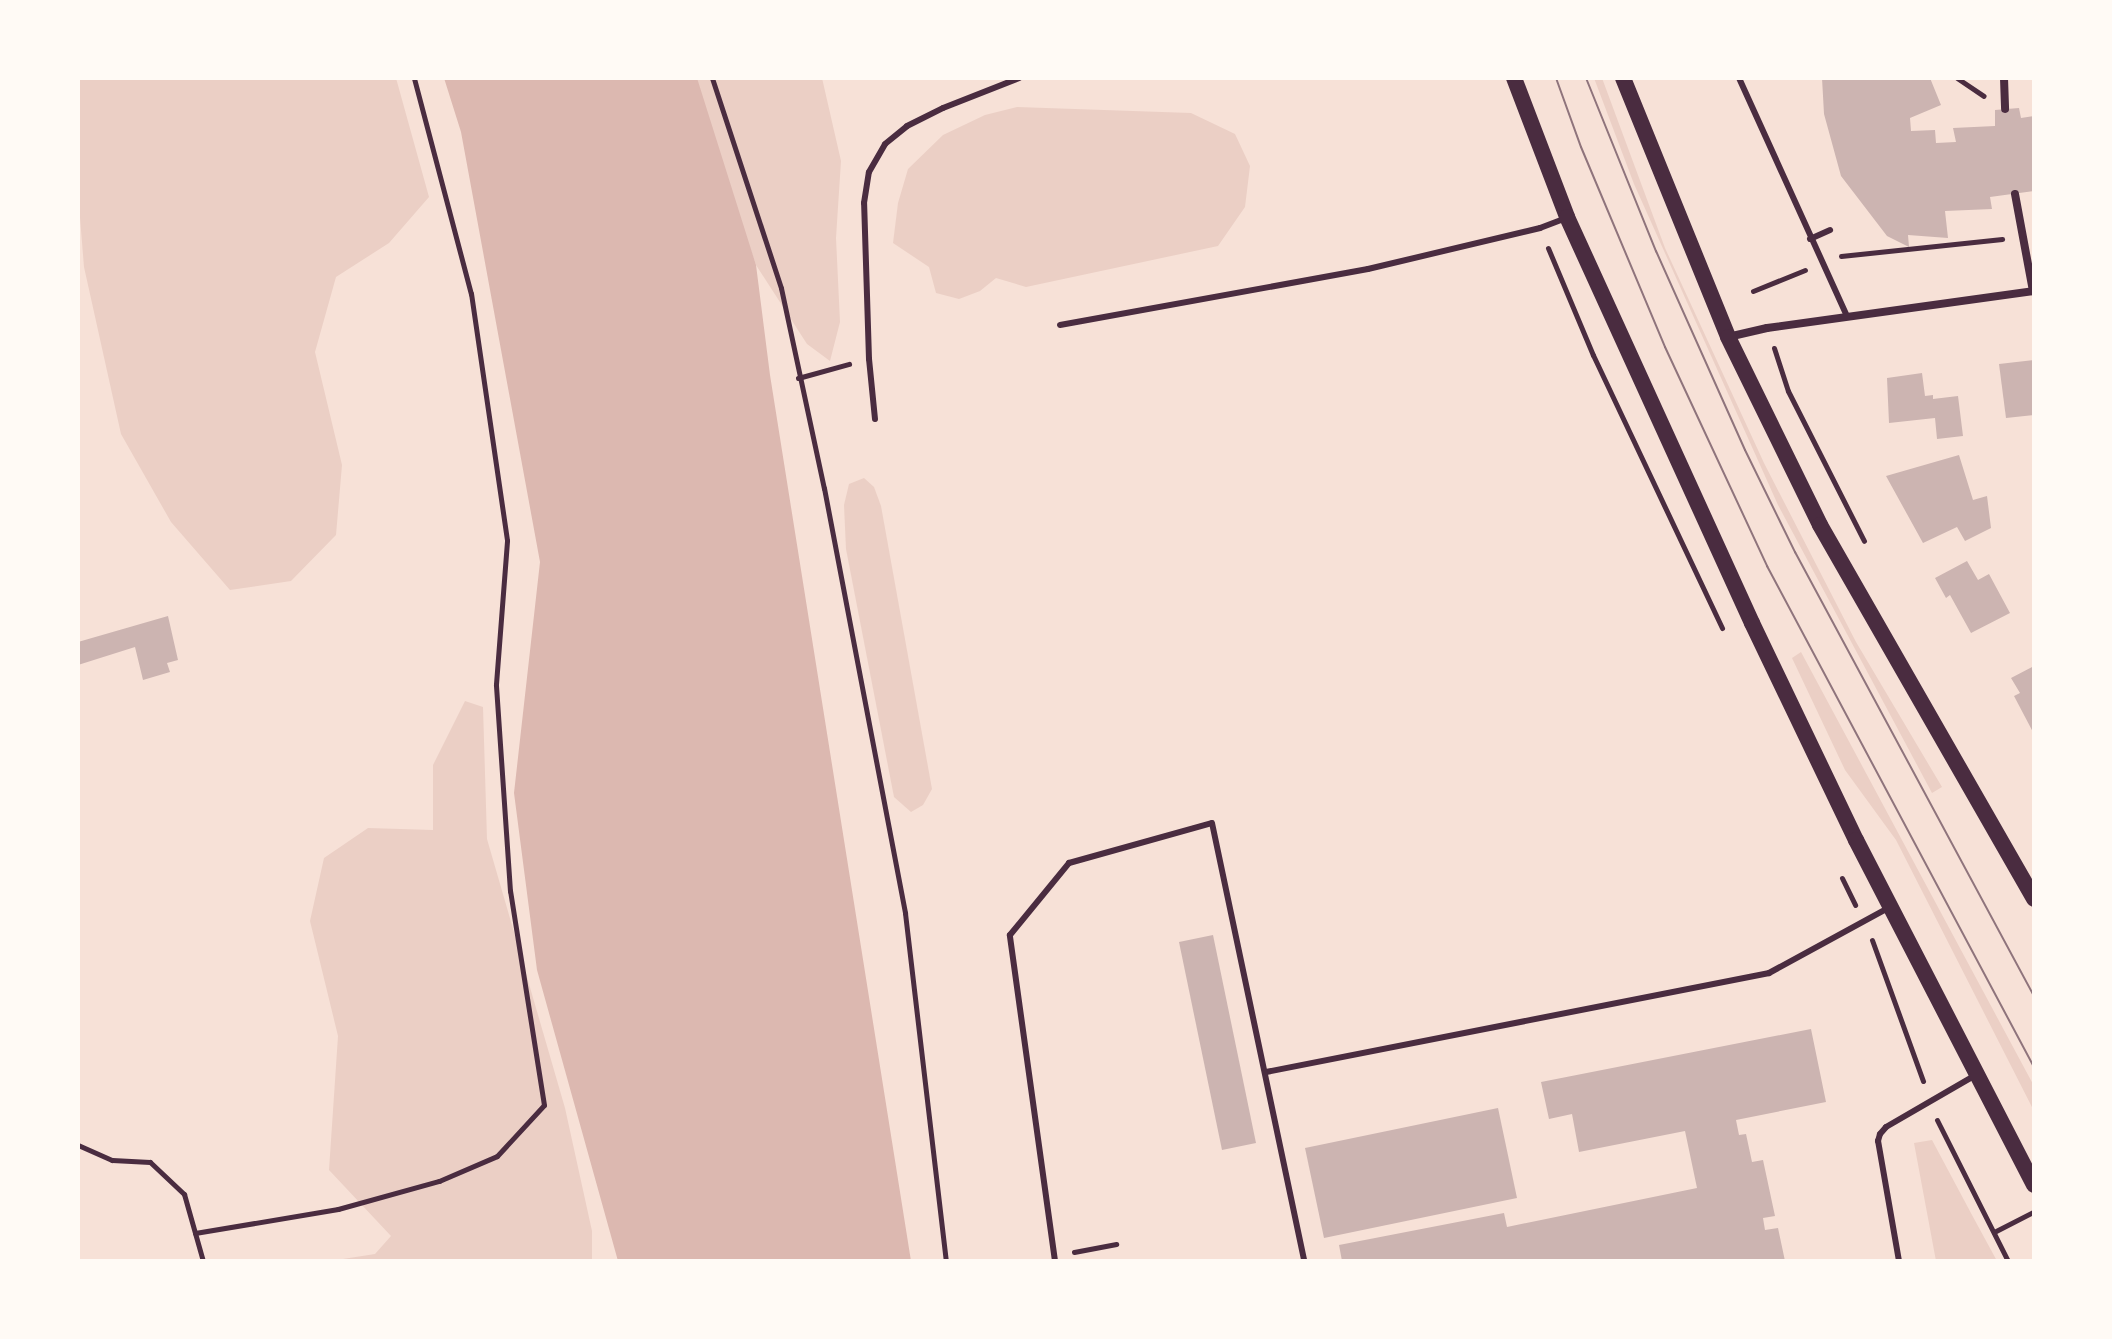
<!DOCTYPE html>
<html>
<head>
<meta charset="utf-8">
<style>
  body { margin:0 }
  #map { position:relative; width:2112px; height:1339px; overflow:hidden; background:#f7e1d7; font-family:Lato,sans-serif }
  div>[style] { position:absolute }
  .green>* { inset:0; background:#ebcfc5 }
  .water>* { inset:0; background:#dcb8b0 }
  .building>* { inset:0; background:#ccb4b1 }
  .path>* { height:5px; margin:-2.5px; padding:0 2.5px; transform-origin:2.5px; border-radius:2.5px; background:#4a2c40 }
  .service>* { height:6px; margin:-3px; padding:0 3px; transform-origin:3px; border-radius:3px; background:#4a2c40 }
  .minor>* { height:8px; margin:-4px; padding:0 4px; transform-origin:4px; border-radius:4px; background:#4a2c40 }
  .secondary>* { height:16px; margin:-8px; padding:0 8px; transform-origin:8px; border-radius:8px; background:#4a2c40 }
  .tram>* { height:2px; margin:-1px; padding:0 1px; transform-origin:1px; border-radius:1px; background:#8f747c }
  span { translate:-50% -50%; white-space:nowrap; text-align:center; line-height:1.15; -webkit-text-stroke:6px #fffaf5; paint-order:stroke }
  .frame { position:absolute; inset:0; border:80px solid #fffaf5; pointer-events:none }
</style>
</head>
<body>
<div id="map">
  <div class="green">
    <div style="clip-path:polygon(78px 78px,396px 78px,429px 197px,389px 243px,336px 277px,315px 352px,342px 465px,336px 535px,291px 581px,230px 590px,171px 522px,121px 434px,84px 267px,78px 193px)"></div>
    <div style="clip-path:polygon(690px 78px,822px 78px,841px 161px,836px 238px,840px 322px,830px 361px,807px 344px,756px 265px)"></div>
    <div style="clip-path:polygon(1594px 78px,1602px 78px,1665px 248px,1764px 463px,1856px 642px,1942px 787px,1932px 793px,1778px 505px,1634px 184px)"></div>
    <div style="clip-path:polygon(1017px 107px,1191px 113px,1235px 134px,1250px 166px,1245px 207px,1218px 246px,1026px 287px,996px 278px,980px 291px,959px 299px,936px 293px,929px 267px,893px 243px,898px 203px,908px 169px,943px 135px,985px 115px)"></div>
    <div style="clip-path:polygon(864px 478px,874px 487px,881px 506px,932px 789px,923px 805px,911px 812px,894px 797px,846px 549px,844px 505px,849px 484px)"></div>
    <div style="clip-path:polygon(1801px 652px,2034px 1086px,2034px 1111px,1896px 840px,1845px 770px,1792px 658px)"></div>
    <div style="clip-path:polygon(465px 701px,483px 707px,487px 839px,565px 1108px,592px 1231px,592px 1261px,330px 1261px,375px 1254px,391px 1236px,329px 1170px,338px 1036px,310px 921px,324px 858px,368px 828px,433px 830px,433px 765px)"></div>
    <div style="clip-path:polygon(1932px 1140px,1972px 1215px,1997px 1261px,1936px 1261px,1914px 1143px)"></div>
  </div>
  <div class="water">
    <div style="clip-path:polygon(444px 78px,697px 78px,756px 265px,770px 375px,911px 1261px,618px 1261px,537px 970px,514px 793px,540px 562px,461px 132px)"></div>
  </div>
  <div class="building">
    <div style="clip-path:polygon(1822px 78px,1930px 78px,1941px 105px,1910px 118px,1911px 131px,1935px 130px,1936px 143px,1956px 142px,1953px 128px,1995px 126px,1995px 110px,2019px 108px,2021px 118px,2034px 116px,2034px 191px,1990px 197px,1992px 209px,1945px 211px,1948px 238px,1908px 235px,1909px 247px,1887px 236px,1841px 176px,1824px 114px)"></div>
    <div style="clip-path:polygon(2034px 360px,2034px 415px,2006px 418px,1999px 364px)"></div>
    <div style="clip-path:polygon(1922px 373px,1925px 396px,1933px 395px,1933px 399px,1958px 396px,1963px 436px,1937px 439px,1935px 418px,1889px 423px,1887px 378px)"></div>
    <div style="clip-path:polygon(1959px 455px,1973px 500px,1987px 496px,1991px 528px,1965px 541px,1957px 527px,1923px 543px,1886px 476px)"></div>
    <div style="clip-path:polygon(1967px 561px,1978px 580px,1989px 574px,2010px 613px,1971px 633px,1950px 595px,1946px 598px,1935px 578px)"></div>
    <div style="clip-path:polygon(168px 616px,178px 660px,167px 663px,170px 672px,143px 680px,135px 647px,78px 665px,78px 642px)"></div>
    <div style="clip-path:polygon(2034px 666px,2034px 734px,2014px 696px,2020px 693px,2011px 678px)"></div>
    <div style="clip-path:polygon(1213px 935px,1256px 1143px,1222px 1150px,1179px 942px)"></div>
    <div style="clip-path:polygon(1811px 1029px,1826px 1102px,1736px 1120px,1739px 1135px,1746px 1134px,1752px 1162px,1763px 1160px,1775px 1216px,1763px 1218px,1765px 1230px,1778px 1228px,1785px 1261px,1342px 1261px,1339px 1245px,1504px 1213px,1507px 1227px,1697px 1188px,1685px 1131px,1579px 1152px,1572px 1114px,1549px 1119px,1541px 1082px)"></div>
    <div style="clip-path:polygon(1498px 1108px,1517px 1198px,1324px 1238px,1305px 1148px)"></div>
  </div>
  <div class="path">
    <div style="left:712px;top:78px;width:221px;rotate:71.8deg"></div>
    <div style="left:781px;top:288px;width:205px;rotate:77.9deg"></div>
    <div style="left:824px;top:488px;width:433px;rotate:79.2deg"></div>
    <div style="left:905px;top:913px;width:350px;rotate:83.3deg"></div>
    <div style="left:1957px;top:78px;width:32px;rotate:34deg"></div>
    <div style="left:1548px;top:248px;width:116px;rotate:67.2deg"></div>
    <div style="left:1593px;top:355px;width:302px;rotate:64.7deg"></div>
    <div style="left:1841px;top:256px;width:162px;rotate:-6deg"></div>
    <div style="left:1753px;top:291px;width:56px;rotate:-22deg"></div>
    <div style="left:1774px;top:348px;width:45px;rotate:72deg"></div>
    <div style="left:1788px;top:391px;width:168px;rotate:63.1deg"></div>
    <div style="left:798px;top:378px;width:53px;rotate:-15.4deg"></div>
    <div style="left:1842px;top:878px;width:30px;rotate:64deg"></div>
    <div style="left:1872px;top:940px;width:150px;rotate:70.1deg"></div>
    <div style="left:1937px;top:1120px;width:158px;rotate:63.3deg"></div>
    <div style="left:78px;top:1145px;width:37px;rotate:24deg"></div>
    <div style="left:112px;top:1160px;width:38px;rotate:3deg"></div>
    <div style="left:150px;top:1162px;width:47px;rotate:43.3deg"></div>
    <div style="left:184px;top:1194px;width:70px;rotate:74.2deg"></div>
    <div style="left:1994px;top:1232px;width:44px;rotate:-27.1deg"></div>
    <div style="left:195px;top:1233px;width:145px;rotate:-9.5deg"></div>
    <div style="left:338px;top:1209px;width:105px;rotate:-15.5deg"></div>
    <div style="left:439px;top:1181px;width:63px;rotate:-23.3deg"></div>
    <div style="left:497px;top:1156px;width:69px;rotate:-47.3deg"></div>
    <div style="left:544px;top:1105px;width:217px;rotate:-99deg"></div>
    <div style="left:510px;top:891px;width:207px;rotate:-93.9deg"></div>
    <div style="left:496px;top:684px;width:144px;rotate:-85.6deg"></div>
    <div style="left:507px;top:540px;width:249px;rotate:-98.3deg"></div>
    <div style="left:471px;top:294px;width:223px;rotate:-104.8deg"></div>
    <div style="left:1074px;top:1252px;width:43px;rotate:-10.8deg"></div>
  </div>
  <div class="service">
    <div style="left:1739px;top:78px;width:261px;rotate:65.6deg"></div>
    <div style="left:1810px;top:239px;width:22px;rotate:-24deg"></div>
    <div style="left:1060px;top:325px;width:313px;rotate:-10.3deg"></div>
    <div style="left:1368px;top:269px;width:177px;rotate:-13.4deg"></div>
    <div style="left:1540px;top:228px;width:26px;rotate:-21deg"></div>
    <div style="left:875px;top:419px;width:60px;rotate:-95.7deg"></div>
    <div style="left:869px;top:359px;width:156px;rotate:-91.8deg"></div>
    <div style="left:864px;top:203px;width:31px;rotate:-81deg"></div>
    <div style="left:869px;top:172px;width:32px;rotate:-60deg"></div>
    <div style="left:885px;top:144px;width:28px;rotate:-39deg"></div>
    <div style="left:907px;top:126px;width:40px;rotate:-26.6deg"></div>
    <div style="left:943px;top:108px;width:82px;rotate:-21.5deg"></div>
    <div style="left:1266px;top:1072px;width:513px;rotate:-11.13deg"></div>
    <div style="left:1769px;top:973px;width:136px;rotate:-28.6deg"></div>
    <div style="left:1055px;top:1261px;width:329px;rotate:-97.9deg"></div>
    <div style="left:1010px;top:935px;width:93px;rotate:-50.7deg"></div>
    <div style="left:1069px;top:863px;width:148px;rotate:-15.6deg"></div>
    <div style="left:1212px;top:823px;width:448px;rotate:78.1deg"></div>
    <div style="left:1899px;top:1261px;width:122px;rotate:-99.9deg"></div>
    <div style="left:1878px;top:1141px;width:7px;rotate:-74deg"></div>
    <div style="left:1880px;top:1134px;width:9px;rotate:-49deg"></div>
    <div style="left:1886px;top:1127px;width:102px;rotate:-30.1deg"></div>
  </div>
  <div class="minor">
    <div style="left:2004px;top:78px;width:31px;rotate:88deg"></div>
    <div style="left:2015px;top:194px;width:99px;rotate:79.5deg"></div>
    <div style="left:1728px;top:337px;width:40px;rotate:-13deg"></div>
    <div style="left:1767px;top:328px;width:270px;rotate:-7.9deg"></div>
  </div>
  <div class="secondary">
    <div style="left:1514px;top:78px;width:149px;rotate:69.1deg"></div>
    <div style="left:1567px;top:217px;width:446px;rotate:65.5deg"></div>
    <div style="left:1752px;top:623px;width:241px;rotate:64.4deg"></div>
    <div style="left:1856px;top:840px;width:388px;rotate:62.7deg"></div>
    <div style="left:1623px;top:78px;width:279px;rotate:67.9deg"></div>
    <div style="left:1728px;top:337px;width:209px;rotate:63.9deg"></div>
    <div style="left:1820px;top:525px;width:431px;rotate:60.2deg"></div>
  </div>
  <div class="tram">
    <div style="left:1556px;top:78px;width:73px;rotate:70.1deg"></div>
    <div style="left:1581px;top:147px;width:217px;rotate:67.2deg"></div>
    <div style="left:1665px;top:347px;width:242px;rotate:65deg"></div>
    <div style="left:1767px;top:566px;width:568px;rotate:61.95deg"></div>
    <div style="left:1586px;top:78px;width:187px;rotate:68deg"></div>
    <div style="left:1656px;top:251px;width:218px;rotate:65.9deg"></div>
    <div style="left:1745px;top:450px;width:114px;rotate:63.9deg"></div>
    <div style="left:1795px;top:552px;width:504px;rotate:61.71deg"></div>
  </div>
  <div class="frame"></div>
</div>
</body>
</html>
